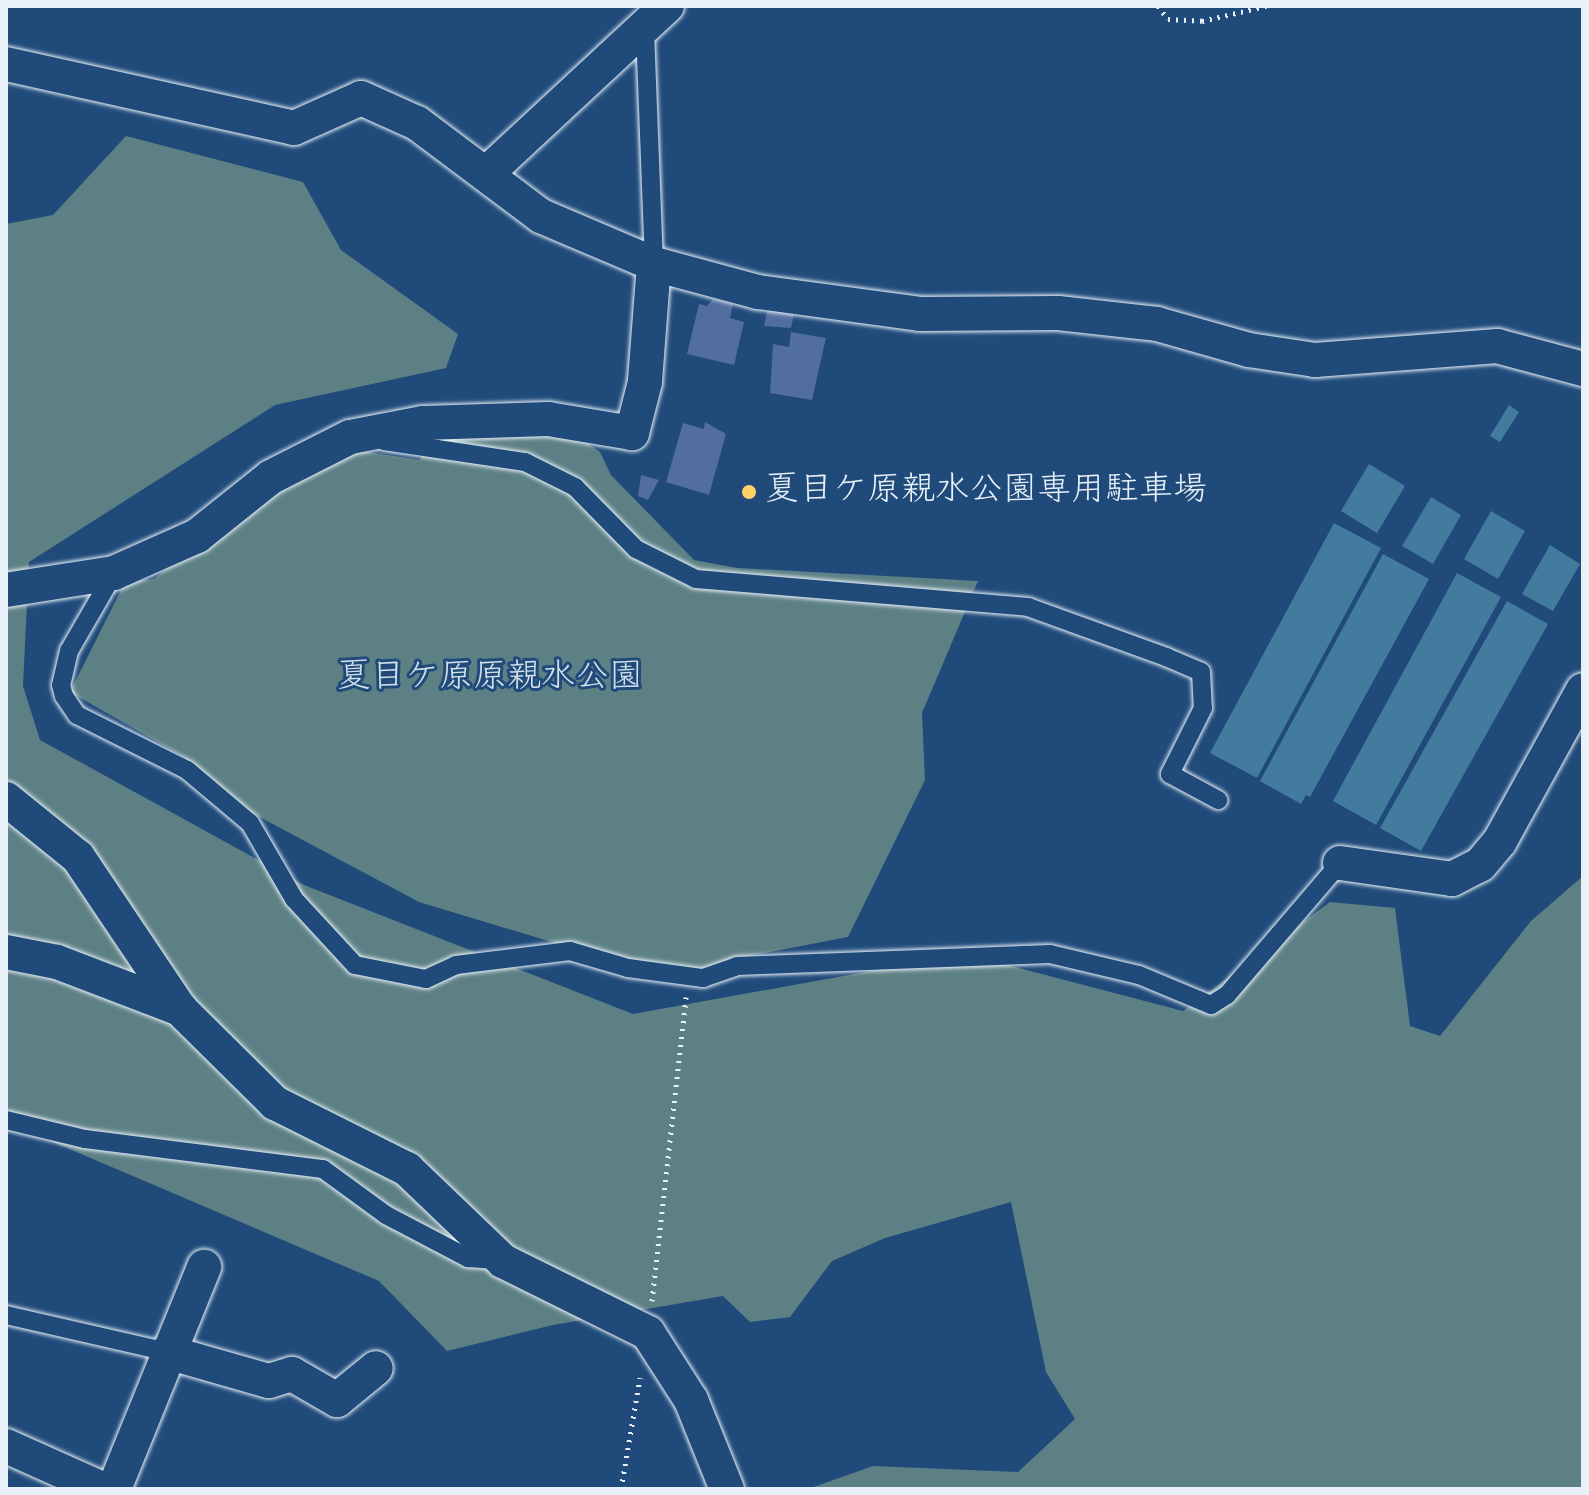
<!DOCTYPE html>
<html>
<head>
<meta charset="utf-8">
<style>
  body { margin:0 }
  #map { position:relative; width:1589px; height:1495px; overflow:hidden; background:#1f4a7a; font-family:"Indie Flower","Klee One",sans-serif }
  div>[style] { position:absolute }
  .green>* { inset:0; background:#5d8085 }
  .water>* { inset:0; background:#437b9e }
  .building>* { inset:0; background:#516e9e }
  .path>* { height:5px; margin-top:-2.5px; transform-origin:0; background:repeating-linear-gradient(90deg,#e8f1f8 0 2px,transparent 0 8px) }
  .roads { filter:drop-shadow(0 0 2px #e8f1f8) drop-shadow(0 0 2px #e8f1f8) }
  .service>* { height:18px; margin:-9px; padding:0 9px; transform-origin:9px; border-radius:9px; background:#1f4a7a }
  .minor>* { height:34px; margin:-17px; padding:0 17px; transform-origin:17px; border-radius:17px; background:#1f4a7a }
  .dots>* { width:22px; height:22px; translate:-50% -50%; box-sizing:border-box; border:4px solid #1f4a7a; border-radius:50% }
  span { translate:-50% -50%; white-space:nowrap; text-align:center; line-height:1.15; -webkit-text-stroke:6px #1f4a7a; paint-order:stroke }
  .poi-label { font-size:34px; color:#e8f1f8 }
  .left { translate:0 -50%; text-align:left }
  .park-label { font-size:34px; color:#d3e0e7 }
  .frame { position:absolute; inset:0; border:8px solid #e8f1f8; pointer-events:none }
</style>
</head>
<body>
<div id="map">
  <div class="green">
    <div style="clip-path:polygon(126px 136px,303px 182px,341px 250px,458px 334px,446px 368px,275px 405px,29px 562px,23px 686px,40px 740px,304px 885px,633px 1014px,965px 954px,1183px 1011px,1330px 902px,1395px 908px,1410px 1026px,1440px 1036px,1531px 921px,1583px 876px,1583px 1489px,808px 1489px,873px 1466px,1018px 1472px,1075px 1419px,1046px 1372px,1011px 1202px,885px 1238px,832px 1261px,790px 1317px,750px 1322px,723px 1296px,553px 1325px,447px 1351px,379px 1281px,6px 1122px,6px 224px,53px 215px)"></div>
    <div style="clip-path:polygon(431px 434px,575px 434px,600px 452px,611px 475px,694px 560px,737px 568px,978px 581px,922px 713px,925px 780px,848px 937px,743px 957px,689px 976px,651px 972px,419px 902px,243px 808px,184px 757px,70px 692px,125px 582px,154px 579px,264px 485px,342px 448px,420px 460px)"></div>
  </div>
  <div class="water">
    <div style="clip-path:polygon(1509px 405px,1519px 412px,1500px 442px,1490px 436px)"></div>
    <div style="clip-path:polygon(1369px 464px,1405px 486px,1377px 533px,1341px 511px)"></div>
    <div style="clip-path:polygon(1431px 497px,1461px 515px,1433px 564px,1402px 546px)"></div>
    <div style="clip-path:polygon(1491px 511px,1525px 531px,1498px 579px,1464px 559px)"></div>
    <div style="clip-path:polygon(1334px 523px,1381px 548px,1257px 778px,1210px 753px)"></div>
    <div style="clip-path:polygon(1550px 545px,1580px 564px,1553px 611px,1522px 594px)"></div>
    <div style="clip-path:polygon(1383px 554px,1429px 579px,1310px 797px,1306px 795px,1301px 804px,1260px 781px)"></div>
    <div style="clip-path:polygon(1457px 573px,1501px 597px,1376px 825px,1333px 801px)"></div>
    <div style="clip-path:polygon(1507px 601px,1548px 624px,1421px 851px,1380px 828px)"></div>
  </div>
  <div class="building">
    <div style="clip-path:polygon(713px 299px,733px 304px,730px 318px,744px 322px,734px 365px,687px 354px,699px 304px,707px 306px)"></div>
    <div style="clip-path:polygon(768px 307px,794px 314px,791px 328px,764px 326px)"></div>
    <div style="clip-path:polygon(791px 332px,826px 338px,812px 400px,770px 393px,773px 344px,789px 347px)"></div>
    <div style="clip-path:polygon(705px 422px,726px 434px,709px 495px,666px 482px,683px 423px,704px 429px)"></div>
    <div style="clip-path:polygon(641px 475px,659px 480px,648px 500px,638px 496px)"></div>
  </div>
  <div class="path">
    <div style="left:1158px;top:6px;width:16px;rotate:52deg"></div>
    <div style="left:1168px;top:19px;width:34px;rotate:3deg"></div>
    <div style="left:1202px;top:21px;width:66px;rotate:-13.2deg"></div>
    <div style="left:652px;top:1301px;width:306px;rotate:-83.6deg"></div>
    <div style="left:621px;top:1489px;width:113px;rotate:-80.3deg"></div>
  </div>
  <div class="roads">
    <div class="service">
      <div style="left:645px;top:30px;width:234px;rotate:87.8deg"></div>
      <div style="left:384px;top:441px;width:143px;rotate:8.5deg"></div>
      <div style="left:525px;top:462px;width:56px;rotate:26.6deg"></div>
      <div style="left:575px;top:487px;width:87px;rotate:45.5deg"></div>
      <div style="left:636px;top:549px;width:67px;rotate:26.6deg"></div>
      <div style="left:696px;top:579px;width:333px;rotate:4.8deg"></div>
      <div style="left:1028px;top:607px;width:147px;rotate:19.9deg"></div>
      <div style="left:1166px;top:657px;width:38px;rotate:23deg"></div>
      <div style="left:1201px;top:672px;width:36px;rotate:87deg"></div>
      <div style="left:1203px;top:708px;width:74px;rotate:116.6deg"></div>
      <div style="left:1170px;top:774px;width:55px;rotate:28.4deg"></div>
      <div style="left:114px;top:573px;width:90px;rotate:120deg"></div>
      <div style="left:69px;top:651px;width:35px;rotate:103deg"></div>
      <div style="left:61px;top:685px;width:11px;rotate:75deg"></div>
      <div style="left:64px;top:696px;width:23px;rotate:56deg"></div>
      <div style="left:77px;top:715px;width:123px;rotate:26.6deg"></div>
      <div style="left:187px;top:770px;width:82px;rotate:40.1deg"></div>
      <div style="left:250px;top:823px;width:88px;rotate:59.9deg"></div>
      <div style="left:294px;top:899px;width:90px;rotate:47.3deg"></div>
      <div style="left:355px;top:965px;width:72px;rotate:11.2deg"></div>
      <div style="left:426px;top:979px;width:33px;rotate:-25deg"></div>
      <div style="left:456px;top:965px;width:115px;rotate:-7deg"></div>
      <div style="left:570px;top:951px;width:60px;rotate:16.3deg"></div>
      <div style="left:628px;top:968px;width:76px;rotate:7.6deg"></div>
      <div style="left:703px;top:978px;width:36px;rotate:-19deg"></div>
      <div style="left:737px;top:966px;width:313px;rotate:-2.2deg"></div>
      <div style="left:1050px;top:954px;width:91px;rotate:13.3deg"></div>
      <div style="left:1139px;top:975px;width:78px;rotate:22.6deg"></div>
      <div style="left:1211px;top:1005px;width:19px;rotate:-32deg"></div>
      <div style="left:1227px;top:995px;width:174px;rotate:-49.4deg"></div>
      <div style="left:6px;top:1120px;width:81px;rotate:13.5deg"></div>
      <div style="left:85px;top:1139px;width:240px;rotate:7.2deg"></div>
      <div style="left:323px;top:1169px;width:78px;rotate:36.1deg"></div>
      <div style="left:386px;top:1215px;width:93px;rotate:27.7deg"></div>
      <div style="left:468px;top:1258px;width:32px;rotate:4deg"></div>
      <div style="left:6px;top:1315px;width:165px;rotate:12.9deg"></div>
    </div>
    <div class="minor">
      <div style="left:6px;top:64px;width:295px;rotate:12.5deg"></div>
      <div style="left:294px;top:128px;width:73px;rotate:-24.1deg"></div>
      <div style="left:361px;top:98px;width:61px;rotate:24.1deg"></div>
      <div style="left:417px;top:123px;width:155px;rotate:36.9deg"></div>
      <div style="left:541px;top:216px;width:123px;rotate:23deg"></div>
      <div style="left:654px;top:264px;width:118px;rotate:94.4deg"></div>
      <div style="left:645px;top:382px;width:53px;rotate:104.3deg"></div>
      <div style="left:632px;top:433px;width:85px;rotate:-170.5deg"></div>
      <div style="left:548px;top:419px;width:125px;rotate:178.2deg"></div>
      <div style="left:423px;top:423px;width:74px;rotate:169.1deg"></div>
      <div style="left:350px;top:437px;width:89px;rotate:153.1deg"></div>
      <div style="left:271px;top:477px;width:95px;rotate:141.4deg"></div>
      <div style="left:197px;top:536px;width:91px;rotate:156deg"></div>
      <div style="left:114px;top:573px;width:109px;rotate:171.1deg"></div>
      <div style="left:486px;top:174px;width:247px;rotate:-42.9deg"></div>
      <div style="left:654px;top:264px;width:108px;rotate:15.1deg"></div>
      <div style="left:758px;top:292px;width:163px;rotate:7.7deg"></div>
      <div style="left:920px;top:314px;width:138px;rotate:-0.4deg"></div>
      <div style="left:1058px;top:313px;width:100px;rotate:6.3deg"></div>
      <div style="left:1157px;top:324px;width:96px;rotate:15.8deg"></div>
      <div style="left:1249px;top:350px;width:67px;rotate:8.6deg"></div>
      <div style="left:1315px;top:360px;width:183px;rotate:-4.4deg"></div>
      <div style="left:1497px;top:346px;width:89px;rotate:15deg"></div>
      <div style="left:6px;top:799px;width:92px;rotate:38.9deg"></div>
      <div style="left:78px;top:857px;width:183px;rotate:56.1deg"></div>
      <div style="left:180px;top:1009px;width:134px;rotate:44.7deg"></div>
      <div style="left:275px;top:1103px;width:148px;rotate:26.6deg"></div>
      <div style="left:407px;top:1169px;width:133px;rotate:43.8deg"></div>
      <div style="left:503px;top:1261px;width:162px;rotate:26.4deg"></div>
      <div style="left:648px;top:1333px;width:80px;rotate:57.3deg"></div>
      <div style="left:691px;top:1400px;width:96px;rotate:68deg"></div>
      <div style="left:1340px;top:863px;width:113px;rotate:8.1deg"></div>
      <div style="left:1452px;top:879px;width:31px;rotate:-27deg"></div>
      <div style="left:1480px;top:865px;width:31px;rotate:-50deg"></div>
      <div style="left:1500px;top:841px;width:172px;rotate:-61.2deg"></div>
      <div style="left:6px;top:952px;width:52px;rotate:11.1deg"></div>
      <div style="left:57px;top:962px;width:132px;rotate:20.9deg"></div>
      <div style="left:167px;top:1352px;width:106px;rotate:15.9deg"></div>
      <div style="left:269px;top:1381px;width:24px;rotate:-17deg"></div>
      <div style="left:292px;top:1374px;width:52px;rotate:30deg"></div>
      <div style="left:337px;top:1400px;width:50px;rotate:-39.4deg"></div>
      <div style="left:6px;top:1446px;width:105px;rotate:24.1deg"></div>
      <div style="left:114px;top:1489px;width:240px;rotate:-67.9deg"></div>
    </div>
  </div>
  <div class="dots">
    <div style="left:749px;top:492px;background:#ffd166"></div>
  </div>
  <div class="poi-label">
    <span class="left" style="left:765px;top:492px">夏目ケ原親水公園専用駐車場</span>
  </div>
  <div class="park-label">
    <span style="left:490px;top:679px">夏目ケ原原親水公園</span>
  </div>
  <div class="frame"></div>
</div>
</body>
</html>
